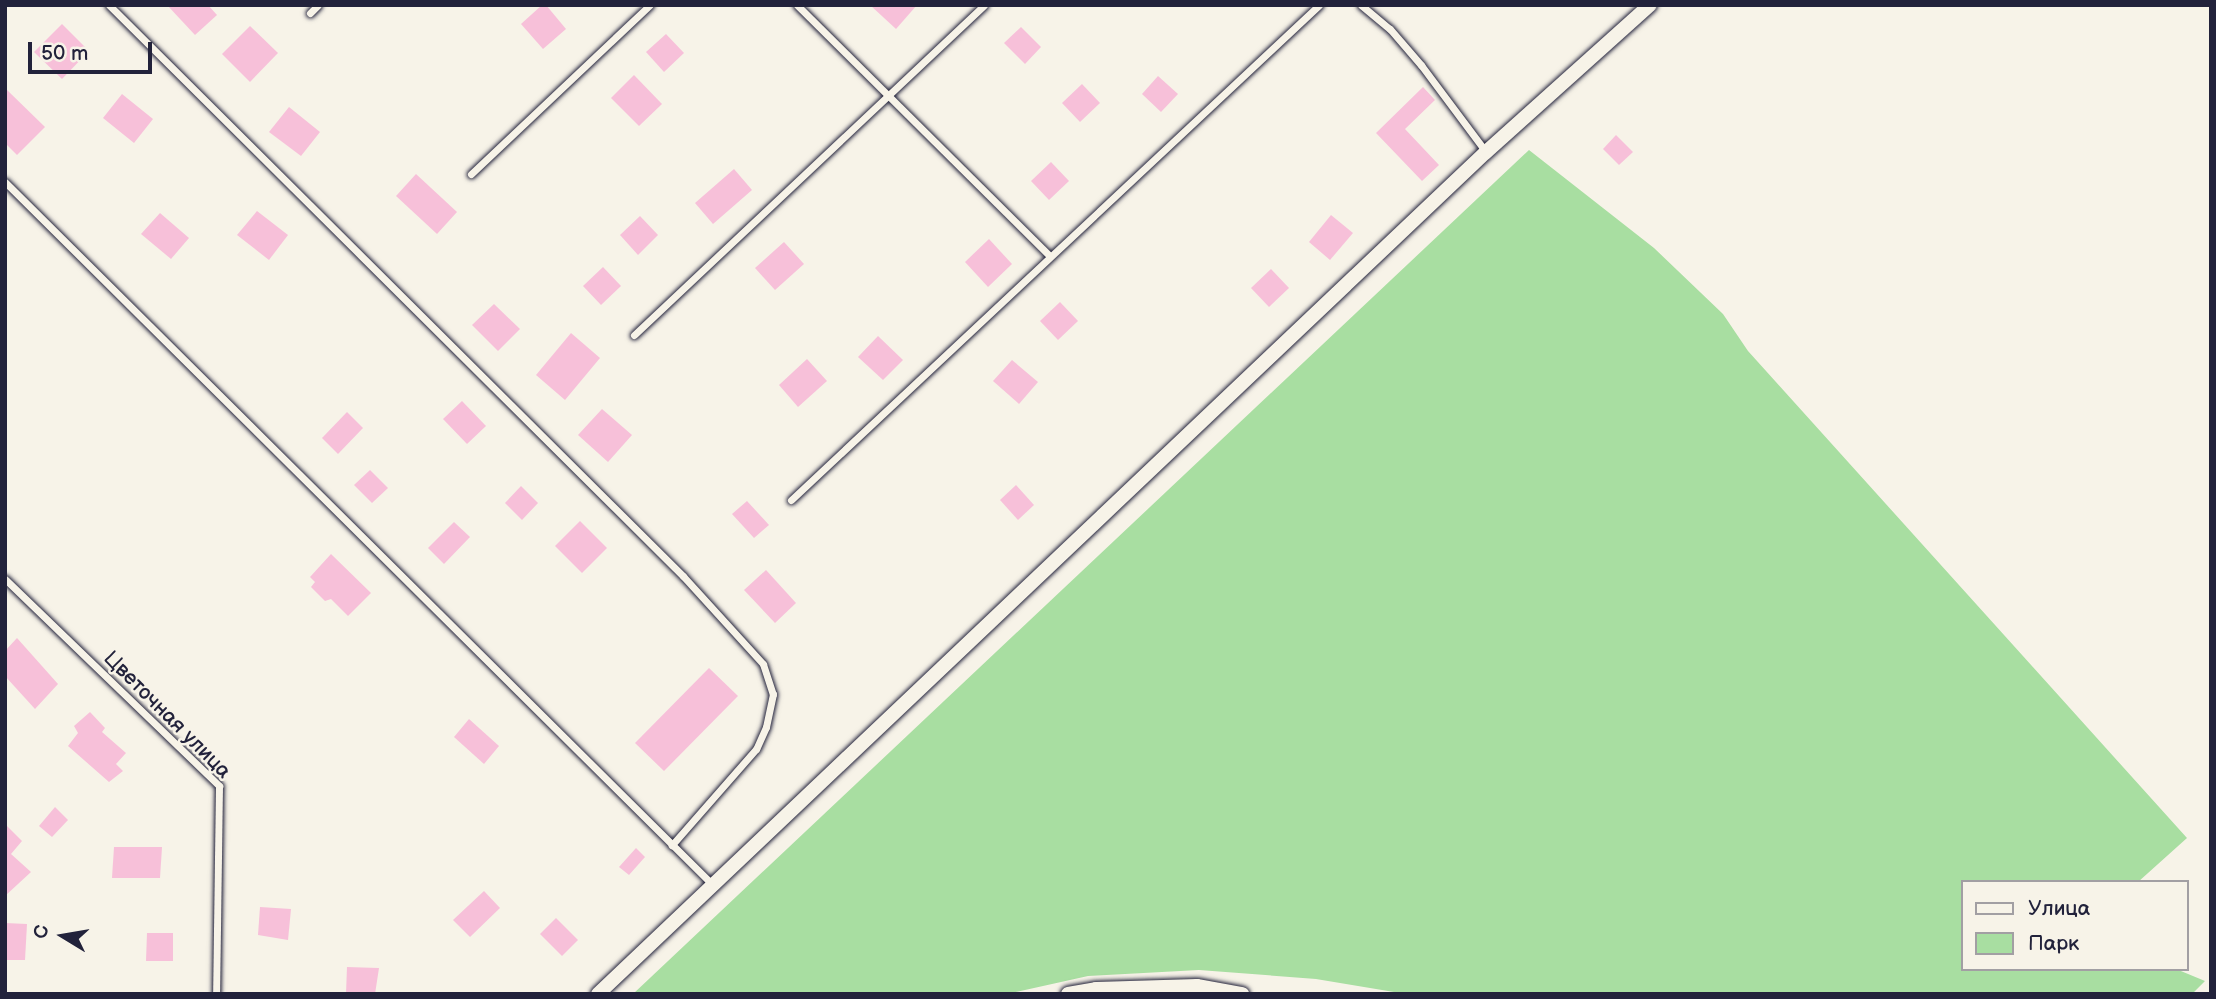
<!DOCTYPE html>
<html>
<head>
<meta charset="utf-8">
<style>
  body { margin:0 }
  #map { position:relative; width:2216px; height:999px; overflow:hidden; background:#f7f3e8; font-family:"Balsamiq Sans",sans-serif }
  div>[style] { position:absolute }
  .green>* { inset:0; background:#a8dea1 }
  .building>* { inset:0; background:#f7c0d9 }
  .roads { filter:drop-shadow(0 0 2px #22223b) drop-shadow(0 0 2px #22223b) }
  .lane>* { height:7px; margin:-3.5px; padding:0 3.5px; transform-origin:3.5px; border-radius:3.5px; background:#f7f3e8 }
  .street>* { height:14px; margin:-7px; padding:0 7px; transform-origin:7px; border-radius:7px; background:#f7f3e8 }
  span { translate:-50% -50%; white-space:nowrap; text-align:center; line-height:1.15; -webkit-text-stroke:5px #f7f3e8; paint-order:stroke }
  .street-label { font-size:21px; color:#22223b }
  .frame { position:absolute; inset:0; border:7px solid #22223b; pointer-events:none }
  .legend { position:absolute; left:1961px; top:880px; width:228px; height:91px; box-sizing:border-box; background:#f7f3e8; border:2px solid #a29fa3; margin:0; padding:9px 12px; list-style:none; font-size:21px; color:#22223b }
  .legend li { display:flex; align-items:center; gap:14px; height:35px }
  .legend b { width:35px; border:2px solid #a29fa3 }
  .north { position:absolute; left:28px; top:901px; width:70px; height:70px; -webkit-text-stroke:5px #f7f3e8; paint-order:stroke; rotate:281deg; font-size:19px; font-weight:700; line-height:28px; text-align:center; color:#22223b }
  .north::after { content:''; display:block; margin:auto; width:24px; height:32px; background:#22223b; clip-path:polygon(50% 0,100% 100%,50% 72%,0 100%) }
  .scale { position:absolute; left:28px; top:42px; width:124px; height:32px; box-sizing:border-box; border:4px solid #22223b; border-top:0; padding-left:9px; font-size:21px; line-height:24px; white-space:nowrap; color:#22223b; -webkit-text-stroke:5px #f7f3e8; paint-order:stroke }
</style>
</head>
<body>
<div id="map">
  <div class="green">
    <div style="clip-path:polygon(1529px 150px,1654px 248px,1723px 314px,1748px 351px,2187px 838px,2138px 882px,1962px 882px,1962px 969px,2176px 969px,2205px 981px,2192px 994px,1406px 994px,1316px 979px,1199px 970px,1088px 976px,1007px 994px,633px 994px)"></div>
  </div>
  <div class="building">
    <div style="clip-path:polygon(167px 5px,208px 5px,217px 15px,195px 35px)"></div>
    <div style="clip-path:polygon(542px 5px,546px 5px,566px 29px,543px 49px,521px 24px)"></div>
    <div style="clip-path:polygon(870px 5px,917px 5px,896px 29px)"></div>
    <div style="clip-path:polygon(62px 24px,89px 51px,62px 79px,34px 52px)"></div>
    <div style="clip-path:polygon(250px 26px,278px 53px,250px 82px,222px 54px)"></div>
    <div style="clip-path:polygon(1021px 27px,1041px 47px,1025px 64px,1004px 43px)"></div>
    <div style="clip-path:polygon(666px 34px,684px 53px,664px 72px,646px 52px)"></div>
    <div style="clip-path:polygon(634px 75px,662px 104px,639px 126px,611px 98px)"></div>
    <div style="clip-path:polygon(1158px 76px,1178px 94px,1161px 112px,1142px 94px)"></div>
    <div style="clip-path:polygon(1082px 84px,1100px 103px,1080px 122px,1062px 103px)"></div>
    <div style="clip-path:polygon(1423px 87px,1435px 100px,1405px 129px,1439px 165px,1422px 181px,1376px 133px)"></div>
    <div style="clip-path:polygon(5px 88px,45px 127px,17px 155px,5px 143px)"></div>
    <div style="clip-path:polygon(122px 94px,153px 119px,134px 143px,103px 118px)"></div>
    <div style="clip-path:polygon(289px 107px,320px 132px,301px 156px,269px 132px)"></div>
    <div style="clip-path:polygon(1616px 135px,1633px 152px,1619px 165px,1603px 149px)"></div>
    <div style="clip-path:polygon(1051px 162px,1069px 181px,1049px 200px,1031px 181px)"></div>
    <div style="clip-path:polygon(734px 169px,752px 190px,713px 224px,695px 203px)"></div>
    <div style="clip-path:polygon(416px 174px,457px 212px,437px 234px,396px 196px)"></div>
    <div style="clip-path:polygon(257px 211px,288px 235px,269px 260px,237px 235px)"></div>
    <div style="clip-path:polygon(160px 213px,189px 238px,171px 259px,141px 234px)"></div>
    <div style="clip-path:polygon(1331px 215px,1353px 233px,1330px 260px,1309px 242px)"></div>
    <div style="clip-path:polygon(640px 216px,658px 235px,638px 255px,620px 235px)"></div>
    <div style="clip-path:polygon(989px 239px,1012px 264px,988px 287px,965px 262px)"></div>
    <div style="clip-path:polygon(784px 242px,804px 264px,775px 290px,755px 268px)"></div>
    <div style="clip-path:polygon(603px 267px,621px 286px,601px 305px,583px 286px)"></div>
    <div style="clip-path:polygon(1271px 269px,1289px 288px,1269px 307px,1251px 288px)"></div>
    <div style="clip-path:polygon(1060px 302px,1078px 321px,1058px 340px,1040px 321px)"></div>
    <div style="clip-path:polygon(494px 304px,520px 329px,498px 351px,472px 325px)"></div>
    <div style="clip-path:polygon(571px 333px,600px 358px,565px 400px,536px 375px)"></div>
    <div style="clip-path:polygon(878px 336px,903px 360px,883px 380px,858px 357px)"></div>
    <div style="clip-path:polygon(807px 359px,827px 381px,798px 407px,779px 385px)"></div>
    <div style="clip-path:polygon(1012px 360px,1038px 382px,1019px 404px,993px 381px)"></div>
    <div style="clip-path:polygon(462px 401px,486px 426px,467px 444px,443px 419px)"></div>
    <div style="clip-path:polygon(602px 409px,632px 435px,608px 462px,578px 435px)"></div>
    <div style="clip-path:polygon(347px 412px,363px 428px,338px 454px,322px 438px)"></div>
    <div style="clip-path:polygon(370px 470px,388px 488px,372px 503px,354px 485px)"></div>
    <div style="clip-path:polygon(1016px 485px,1034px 505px,1018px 520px,1000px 500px)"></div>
    <div style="clip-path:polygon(521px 486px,538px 503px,522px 520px,505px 503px)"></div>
    <div style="clip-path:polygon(747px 501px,769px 525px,754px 538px,732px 514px)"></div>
    <div style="clip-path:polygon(580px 521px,607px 548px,582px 573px,555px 546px)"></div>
    <div style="clip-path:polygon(454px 522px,470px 537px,444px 564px,428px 548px)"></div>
    <div style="clip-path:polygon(331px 554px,371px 593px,348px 616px,331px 599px,325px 601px,311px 587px,315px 582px,310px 577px)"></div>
    <div style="clip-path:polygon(766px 570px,796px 603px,775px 623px,744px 590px)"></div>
    <div style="clip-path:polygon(17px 638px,58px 684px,35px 709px,5px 676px,5px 651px)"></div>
    <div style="clip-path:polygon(709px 668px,738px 696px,664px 771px,635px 743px)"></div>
    <div style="clip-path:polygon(90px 712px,105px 728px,102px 732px,126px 753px,116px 764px,123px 771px,109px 782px,68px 746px,78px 733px,74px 726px)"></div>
    <div style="clip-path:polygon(469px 719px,499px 746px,484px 764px,454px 737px)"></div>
    <div style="clip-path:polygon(55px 807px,68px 820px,52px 837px,39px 826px)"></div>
    <div style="clip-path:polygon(5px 824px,22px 841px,11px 854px,31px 872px,5px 896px)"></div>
    <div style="clip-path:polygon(114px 847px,162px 847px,160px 878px,112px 878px)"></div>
    <div style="clip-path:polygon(636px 848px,645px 857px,629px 875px,619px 867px)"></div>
    <div style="clip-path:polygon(484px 891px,500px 908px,470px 937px,453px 920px)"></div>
    <div style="clip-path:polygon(260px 907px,291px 909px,288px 940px,258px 935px)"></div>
    <div style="clip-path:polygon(556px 918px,578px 940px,562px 956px,540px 934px)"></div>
    <div style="clip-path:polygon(5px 923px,27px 924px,25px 960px,5px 960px)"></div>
    <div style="clip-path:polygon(147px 933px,173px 933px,173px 961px,146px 961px)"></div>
    <div style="clip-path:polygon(347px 967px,379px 968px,375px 994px,346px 994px)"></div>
  </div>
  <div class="roads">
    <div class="lane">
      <div style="left:109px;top:5px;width:810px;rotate:44.85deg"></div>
      <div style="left:683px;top:576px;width:119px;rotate:47.7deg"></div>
      <div style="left:763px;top:664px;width:32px;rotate:72deg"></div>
      <div style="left:773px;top:694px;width:34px;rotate:102deg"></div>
      <div style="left:766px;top:727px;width:24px;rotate:114deg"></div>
      <div style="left:756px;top:749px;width:128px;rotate:131.2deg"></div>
      <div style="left:797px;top:5px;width:356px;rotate:44.8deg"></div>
      <div style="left:1361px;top:5px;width:38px;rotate:40deg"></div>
      <div style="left:1390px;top:29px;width:48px;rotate:49.3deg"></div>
      <div style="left:1421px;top:65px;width:109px;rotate:53.2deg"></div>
      <div style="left:310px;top:13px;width:11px;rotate:-45deg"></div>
      <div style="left:471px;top:174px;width:246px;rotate:-43.4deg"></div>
      <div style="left:5px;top:182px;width:998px;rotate:44.8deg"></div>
      <div style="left:634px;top:335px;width:481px;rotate:-43.3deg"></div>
      <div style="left:791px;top:500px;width:724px;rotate:-43.15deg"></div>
      <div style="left:5px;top:579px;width:298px;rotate:44deg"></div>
      <div style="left:219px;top:786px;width:208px;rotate:90.8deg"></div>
    </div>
    <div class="street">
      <div style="left:598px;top:994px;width:1224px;rotate:-43.48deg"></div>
      <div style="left:1486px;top:152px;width:220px;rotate:-41.9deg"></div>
      <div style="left:1068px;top:994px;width:28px;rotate:-10deg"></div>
      <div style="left:1096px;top:989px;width:101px;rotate:-1.7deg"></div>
      <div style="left:1197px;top:986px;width:46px;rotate:10.1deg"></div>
    </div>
  </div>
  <div class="street-label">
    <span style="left:167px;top:715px;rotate:45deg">Цветочная улица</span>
  </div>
  <div class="frame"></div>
  <ul class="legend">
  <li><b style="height:9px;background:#f7f3e8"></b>Улица</li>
  <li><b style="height:19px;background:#a8dea1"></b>Парк</li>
  </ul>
  <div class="north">С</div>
  <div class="scale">50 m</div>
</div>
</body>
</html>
